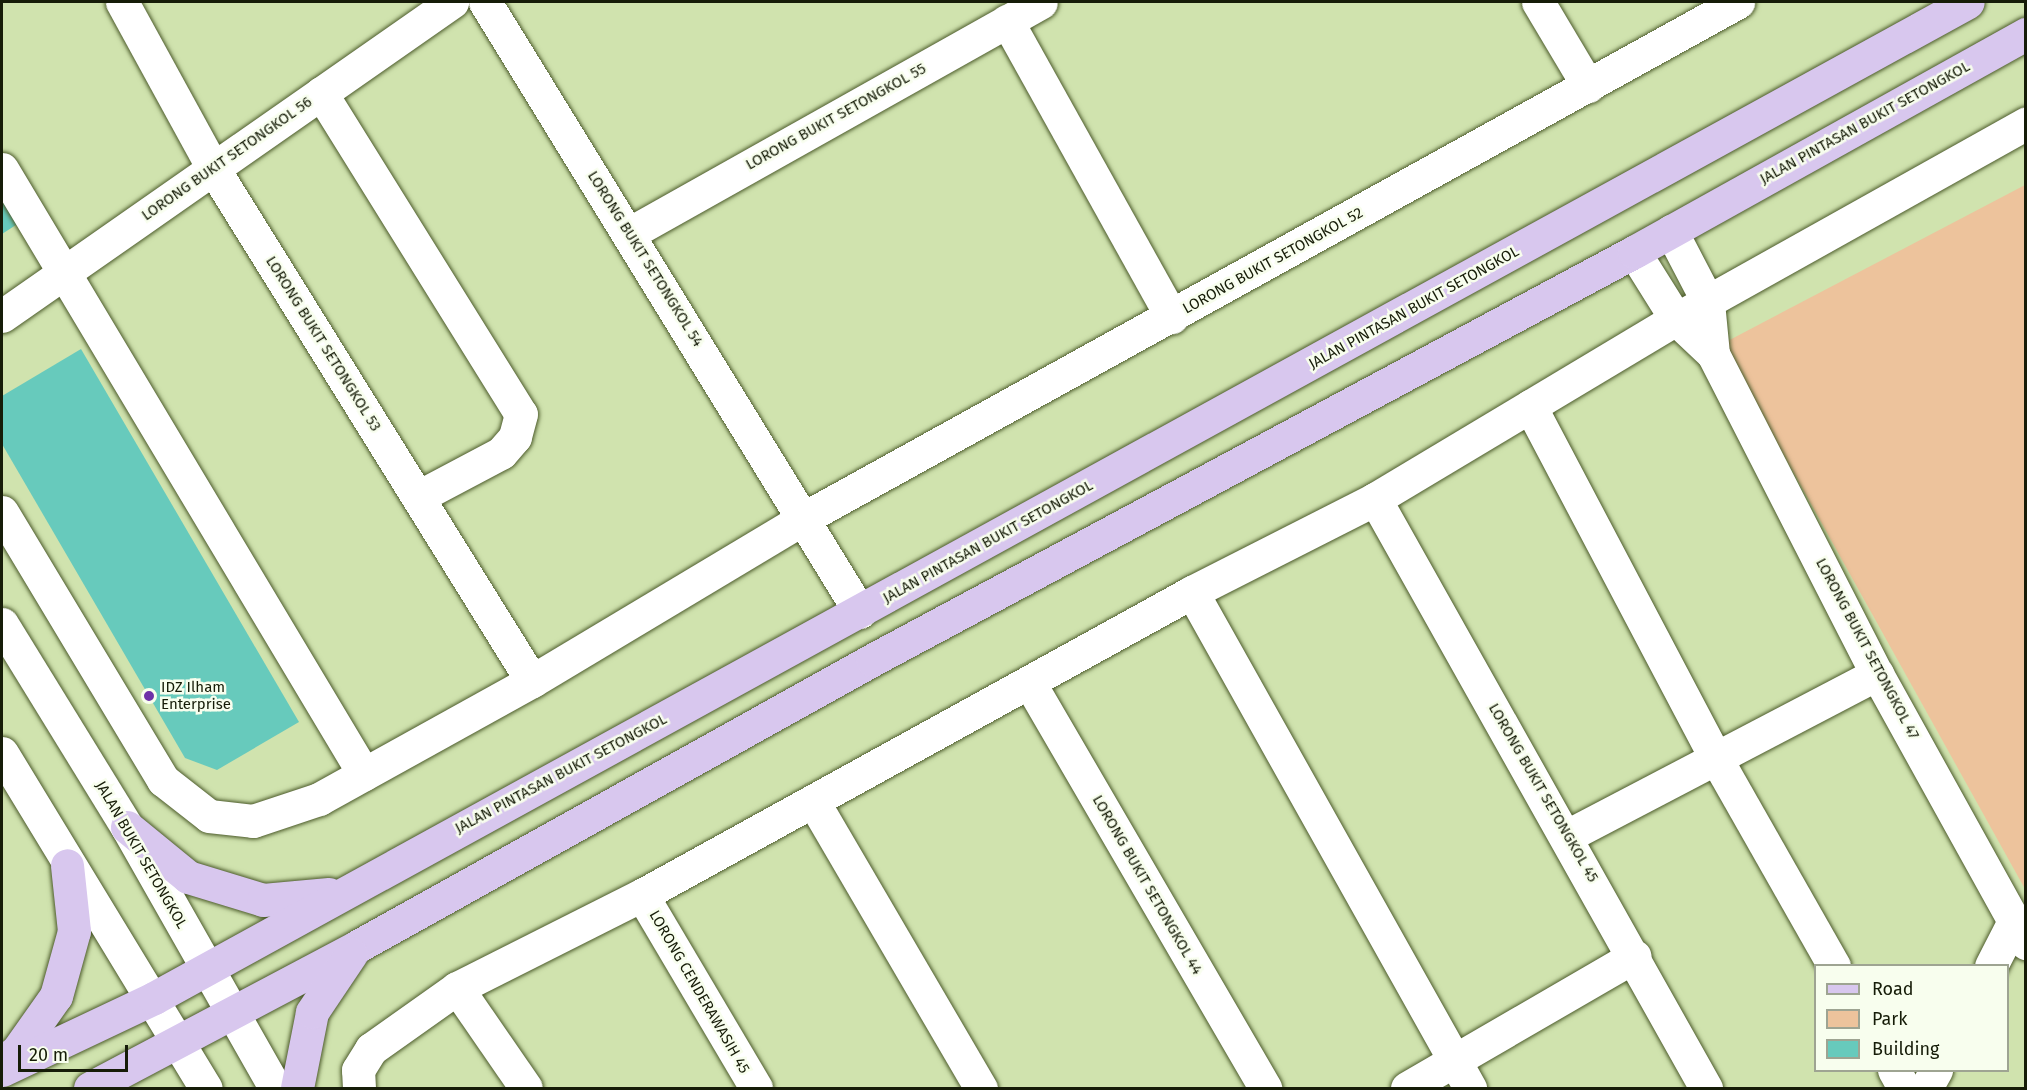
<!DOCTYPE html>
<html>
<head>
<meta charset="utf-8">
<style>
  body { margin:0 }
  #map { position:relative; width:2027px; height:1090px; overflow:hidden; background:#d0e3ae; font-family:"Fira Sans",sans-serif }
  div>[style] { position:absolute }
  .green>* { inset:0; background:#edc39c }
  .building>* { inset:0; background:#67cabc }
  .roads { filter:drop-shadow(0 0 2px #4c5b2b) drop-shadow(0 0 2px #4c5b2b) }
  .minor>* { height:33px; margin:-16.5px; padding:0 16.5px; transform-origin:16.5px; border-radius:16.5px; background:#fff }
  .major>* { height:33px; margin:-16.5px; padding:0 16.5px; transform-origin:16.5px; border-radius:16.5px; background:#d8c7ee }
  .dots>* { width:16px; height:16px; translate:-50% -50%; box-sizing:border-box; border:3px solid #f8feee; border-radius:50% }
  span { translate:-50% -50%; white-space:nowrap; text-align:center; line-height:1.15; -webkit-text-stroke:5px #f8feee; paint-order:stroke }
  .street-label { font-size:15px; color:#161c08 }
  .poi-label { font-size:15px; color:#161c08 }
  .left { translate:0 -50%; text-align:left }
  .frame { position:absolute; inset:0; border:3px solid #161c08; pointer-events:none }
  .legend { position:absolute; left:1814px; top:964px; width:195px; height:108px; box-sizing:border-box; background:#f8feee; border:2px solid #9ea492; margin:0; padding:8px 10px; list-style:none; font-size:18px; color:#161c08 }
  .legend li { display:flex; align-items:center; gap:12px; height:30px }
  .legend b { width:30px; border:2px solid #9ea492 }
  .scale { position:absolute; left:18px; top:1045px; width:110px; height:27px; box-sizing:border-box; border:3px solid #161c08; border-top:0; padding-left:8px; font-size:18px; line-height:21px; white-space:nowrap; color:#161c08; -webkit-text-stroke:4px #f8feee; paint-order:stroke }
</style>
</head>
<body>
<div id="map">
  <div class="green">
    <div style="clip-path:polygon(2025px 185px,2025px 889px,1722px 344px)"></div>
  </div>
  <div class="building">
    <div style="clip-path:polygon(2px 196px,19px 223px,2px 234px)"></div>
    <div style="clip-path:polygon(81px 349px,299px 722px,217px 770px,185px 758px,2px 444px,2px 396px)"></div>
  </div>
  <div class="roads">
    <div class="minor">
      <div style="left:122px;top:2px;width:189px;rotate:61.3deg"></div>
      <div style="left:213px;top:168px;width:604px;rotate:58.13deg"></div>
      <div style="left:485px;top:2px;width:716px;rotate:58.42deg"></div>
      <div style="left:1538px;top:2px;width:98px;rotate:59.2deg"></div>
      <div style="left:1007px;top:21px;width:339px;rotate:60.9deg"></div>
      <div style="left:321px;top:93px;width:378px;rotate:58.1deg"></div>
      <div style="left:521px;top:414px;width:24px;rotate:105deg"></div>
      <div style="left:515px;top:437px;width:21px;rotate:131deg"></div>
      <div style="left:501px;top:453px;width:94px;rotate:152.1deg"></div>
      <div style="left:2px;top:169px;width:705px;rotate:59.11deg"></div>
      <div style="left:630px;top:233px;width:471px;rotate:-29.3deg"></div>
      <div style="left:1634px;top:252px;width:79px;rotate:57.9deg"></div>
      <div style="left:1676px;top:319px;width:51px;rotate:43.4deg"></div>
      <div style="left:1713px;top:354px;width:52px;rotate:-95.5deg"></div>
      <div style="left:1708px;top:302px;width:80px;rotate:-117.5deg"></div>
      <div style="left:2px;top:316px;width:549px;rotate:-34.91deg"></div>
      <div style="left:1713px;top:354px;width:360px;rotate:62.9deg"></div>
      <div style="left:1877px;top:674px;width:308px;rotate:61deg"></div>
      <div style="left:1530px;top:406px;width:400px;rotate:62.2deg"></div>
      <div style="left:1717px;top:760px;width:237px;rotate:60.4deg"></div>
      <div style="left:1375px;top:499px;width:676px;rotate:60.67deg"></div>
      <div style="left:2px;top:512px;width:313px;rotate:59deg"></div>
      <div style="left:163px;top:780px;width:58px;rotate:38deg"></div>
      <div style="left:209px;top:816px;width:44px;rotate:6.5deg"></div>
      <div style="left:253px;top:821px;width:70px;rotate:-18.4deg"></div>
      <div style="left:319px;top:799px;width:244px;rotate:-29deg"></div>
      <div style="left:532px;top:681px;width:319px;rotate:-30.9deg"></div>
      <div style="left:806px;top:517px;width:1065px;rotate:-28.92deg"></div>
      <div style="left:1192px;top:592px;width:569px;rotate:60.73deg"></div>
      <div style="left:2px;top:624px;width:238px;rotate:58.4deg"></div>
      <div style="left:127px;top:827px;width:300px;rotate:60.4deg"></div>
      <div style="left:1029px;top:682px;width:470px;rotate:59.8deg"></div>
      <div style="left:2px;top:753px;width:392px;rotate:58.7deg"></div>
      <div style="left:813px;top:801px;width:333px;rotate:59.7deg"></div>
      <div style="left:1567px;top:836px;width:350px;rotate:-27.6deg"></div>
      <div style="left:642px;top:895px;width:224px;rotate:59.4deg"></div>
      <div style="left:1991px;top:966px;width:48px;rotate:-62.9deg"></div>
      <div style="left:457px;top:988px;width:121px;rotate:55.4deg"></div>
      <div style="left:1894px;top:1070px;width:21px;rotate:61deg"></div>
      <div style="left:359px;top:1088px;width:18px;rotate:-93deg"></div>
      <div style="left:358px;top:1070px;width:25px;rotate:-58deg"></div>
      <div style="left:371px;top:1049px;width:105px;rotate:-35.3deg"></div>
      <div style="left:457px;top:988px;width:207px;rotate:-26.7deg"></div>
      <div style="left:642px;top:895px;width:628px;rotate:-28.85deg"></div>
      <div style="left:1192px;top:592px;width:205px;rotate:-26.9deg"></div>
      <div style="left:1375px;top:499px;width:351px;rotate:-30.9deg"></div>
      <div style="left:1676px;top:319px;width:401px;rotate:-29.2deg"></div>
      <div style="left:1407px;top:1088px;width:263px;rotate:-30.1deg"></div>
      <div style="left:1926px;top:1088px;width:21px;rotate:-61deg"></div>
    </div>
    <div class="major">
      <div style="left:127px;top:827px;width:79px;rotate:39.3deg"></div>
      <div style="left:188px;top:877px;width:78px;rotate:17deg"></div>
      <div style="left:263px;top:900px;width:66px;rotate:-5.2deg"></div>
      <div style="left:2px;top:1062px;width:19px;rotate:-36deg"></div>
      <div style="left:17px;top:1051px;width:67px;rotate:-54.7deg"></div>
      <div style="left:56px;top:996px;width:67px;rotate:-74.5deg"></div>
      <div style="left:74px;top:931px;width:66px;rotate:-96.1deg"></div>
      <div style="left:2px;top:1070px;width:168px;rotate:-25.3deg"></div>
      <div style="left:154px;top:998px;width:2069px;rotate:-28.77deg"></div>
      <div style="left:90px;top:1088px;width:303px;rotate:-27.9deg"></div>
      <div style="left:358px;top:946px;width:588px;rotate:-29.09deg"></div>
      <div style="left:872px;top:660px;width:864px;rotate:-28.17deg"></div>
      <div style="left:1634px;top:252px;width:449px;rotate:-29.1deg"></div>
      <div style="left:297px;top:1088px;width:77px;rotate:-78.8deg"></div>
      <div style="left:312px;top:1012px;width:70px;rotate:-56.1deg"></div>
    </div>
  </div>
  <div class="dots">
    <div style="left:149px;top:696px;background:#6f32a8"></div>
  </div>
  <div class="street-label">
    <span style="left:836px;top:117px;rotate:-29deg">LORONG BUKIT SETONGKOL 55</span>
    <span style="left:1865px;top:123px;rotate:-29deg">JALAN PINTASAN BUKIT SETONGKOL</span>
    <span style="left:227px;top:159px;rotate:-35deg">LORONG BUKIT SETONGKOL 56</span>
    <span style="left:645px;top:259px;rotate:58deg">LORONG BUKIT SETONGKOL 54</span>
    <span style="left:1273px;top:261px;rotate:-29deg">LORONG BUKIT SETONGKOL 52</span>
    <span style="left:1414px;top:308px;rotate:-29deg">JALAN PINTASAN BUKIT SETONGKOL</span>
    <span style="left:323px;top:344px;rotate:58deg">LORONG BUKIT SETONGKOL 53</span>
    <span style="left:988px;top:542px;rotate:-29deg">JALAN PINTASAN BUKIT SETONGKOL</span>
    <span style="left:1867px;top:649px;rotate:62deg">LORONG BUKIT SETONGKOL 47</span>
    <span style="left:561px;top:774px;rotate:-28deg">JALAN PINTASAN BUKIT SETONGKOL</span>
    <span style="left:1543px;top:793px;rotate:60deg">LORONG BUKIT SETONGKOL 45</span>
    <span style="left:141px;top:855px;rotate:60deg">JALAN BUKIT SETONGKOL</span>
    <span style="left:1147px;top:885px;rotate:60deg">LORONG BUKIT SETONGKOL 44</span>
    <span style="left:699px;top:992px;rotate:60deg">LORONG CENDERAWASIH 45</span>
  </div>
  <div class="poi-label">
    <span class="left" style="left:161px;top:696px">IDZ Ilham<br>Enterprise</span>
  </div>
  <div class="frame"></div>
  <ul class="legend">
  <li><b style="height:8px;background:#d8c7ee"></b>Road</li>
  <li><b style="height:16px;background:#edc39c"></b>Park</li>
  <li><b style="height:16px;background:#67cabc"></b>Building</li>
  </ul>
  <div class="scale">20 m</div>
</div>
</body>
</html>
